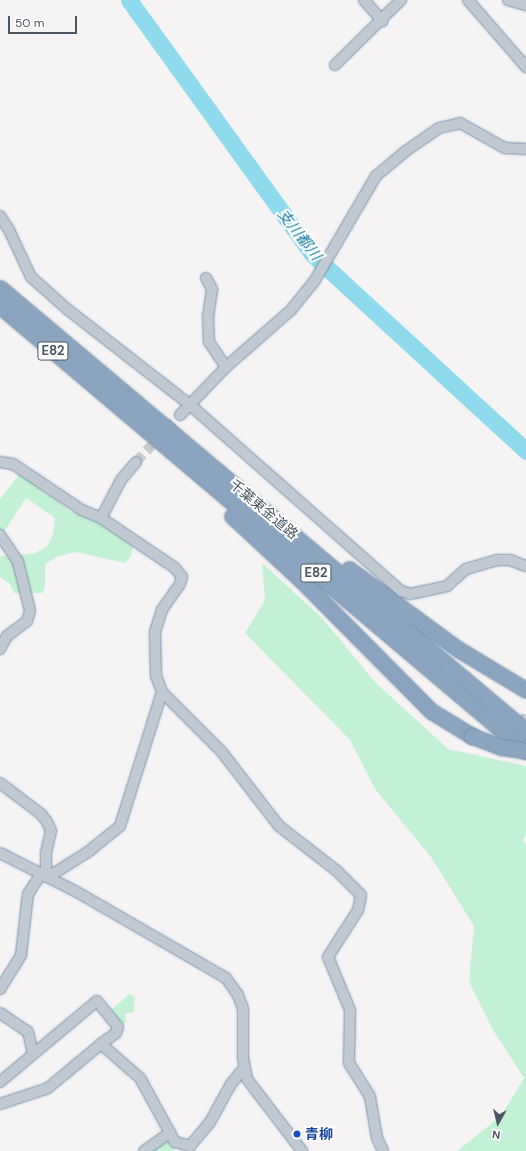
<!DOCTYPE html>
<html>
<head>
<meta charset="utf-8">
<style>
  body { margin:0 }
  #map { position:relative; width:526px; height:1151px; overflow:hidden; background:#f5f3f3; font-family:"DM Sans","Noto Sans JP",sans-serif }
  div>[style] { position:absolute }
  .green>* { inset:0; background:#c3f1d5 }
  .river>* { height:17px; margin:-8.5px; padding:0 8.5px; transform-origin:8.5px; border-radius:8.5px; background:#90daee }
  .minor-tunnel>* { height:10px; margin-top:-5px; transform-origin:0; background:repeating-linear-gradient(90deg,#caccce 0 10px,transparent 0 15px) }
  .roads { filter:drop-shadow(0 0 1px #7690ad) drop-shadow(0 0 1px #7690ad) }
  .minor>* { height:10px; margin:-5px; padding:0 5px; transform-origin:5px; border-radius:5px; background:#c1cad2 }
  .highway>* { height:15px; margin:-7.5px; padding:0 7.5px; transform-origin:7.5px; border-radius:7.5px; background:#8ba5c1 }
  .bridges { filter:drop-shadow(0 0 1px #7690ad) drop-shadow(0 0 1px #7690ad) }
  .highway-bridge>* { height:15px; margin:-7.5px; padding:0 7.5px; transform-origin:7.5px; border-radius:7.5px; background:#8ba5c1 }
  .dots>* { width:11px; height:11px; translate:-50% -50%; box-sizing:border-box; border:2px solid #fff; border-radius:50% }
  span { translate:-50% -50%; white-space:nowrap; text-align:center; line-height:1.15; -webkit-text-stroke:4px #fff; paint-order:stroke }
  .shield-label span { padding:1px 3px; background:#fff; border:1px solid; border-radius:3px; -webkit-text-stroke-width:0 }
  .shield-label { font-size:13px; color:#4a5661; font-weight:700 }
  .street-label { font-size:14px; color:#4a5661 }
  .transit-label { font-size:14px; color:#164399; font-weight:700 }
  .left { translate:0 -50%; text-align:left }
  .water-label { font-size:15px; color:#0c7c9b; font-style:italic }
  .north { position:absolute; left:478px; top:1103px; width:40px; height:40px; -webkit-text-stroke:3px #fff; paint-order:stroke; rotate:188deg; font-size:11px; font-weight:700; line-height:16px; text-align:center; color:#4a5661 }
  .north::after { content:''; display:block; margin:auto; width:14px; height:18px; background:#4a5661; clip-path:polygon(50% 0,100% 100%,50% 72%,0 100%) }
  .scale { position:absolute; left:8px; top:16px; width:69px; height:18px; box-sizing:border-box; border:2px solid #4a5661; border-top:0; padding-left:5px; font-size:12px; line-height:14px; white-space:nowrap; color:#4a5661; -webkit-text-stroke:3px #fff; paint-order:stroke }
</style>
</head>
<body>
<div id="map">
  <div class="green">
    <div style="clip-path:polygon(20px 473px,70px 511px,98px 521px,133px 547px,131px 557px,125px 563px,76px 552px,57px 557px,45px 564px,45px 588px,42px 593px,14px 593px,9px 583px,0 577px,0 556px,34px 554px,48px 545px,53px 534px,55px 518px,26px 498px,0 538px,0 499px)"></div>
    <div style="clip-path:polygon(262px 563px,321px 617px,375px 682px,448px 749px,526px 766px,526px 835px,523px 841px,526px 845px,526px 1151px,457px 1151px,501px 1116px,524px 1078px,493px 1030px,469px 982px,474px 926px,431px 857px,375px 789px,350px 740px,245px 633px,265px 600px)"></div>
    <div style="clip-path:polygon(129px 994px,135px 997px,134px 1012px,125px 1014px,126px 1022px,122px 1025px,110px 1011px)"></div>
    <div style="clip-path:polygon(165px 1141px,173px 1142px,175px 1151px,151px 1151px)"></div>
  </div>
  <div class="river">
    <div style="left:129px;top:0;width:313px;rotate:54.2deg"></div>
    <div style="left:312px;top:254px;width:291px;rotate:42.6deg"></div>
  </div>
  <div class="minor-tunnel">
    <div style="left:136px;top:462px;width:64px;rotate:-46.9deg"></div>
    <div style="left:522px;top:734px;width:20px;rotate:-79deg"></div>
  </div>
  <div class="roads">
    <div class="minor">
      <div style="left:364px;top:0;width:28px;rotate:49deg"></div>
      <div style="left:468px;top:0;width:89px;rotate:49.1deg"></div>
      <div style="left:508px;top:0;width:19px;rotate:16deg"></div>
      <div style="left:335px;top:65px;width:93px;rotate:-44.6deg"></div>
      <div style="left:0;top:216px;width:17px;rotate:57deg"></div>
      <div style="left:9px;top:230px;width:52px;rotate:64.9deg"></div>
      <div style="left:31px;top:277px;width:48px;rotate:41.6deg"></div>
      <div style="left:67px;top:309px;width:155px;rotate:37.9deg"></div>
      <div style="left:189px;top:404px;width:283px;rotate:41.4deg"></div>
      <div style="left:401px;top:591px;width:9px;rotate:18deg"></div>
      <div style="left:410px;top:594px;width:38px;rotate:-12deg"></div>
      <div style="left:447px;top:586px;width:25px;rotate:-42deg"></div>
      <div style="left:466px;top:569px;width:32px;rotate:-16deg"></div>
      <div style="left:497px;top:560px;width:13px"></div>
      <div style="left:510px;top:560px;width:17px;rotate:21deg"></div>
      <div style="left:206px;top:278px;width:13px;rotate:61deg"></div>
      <div style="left:212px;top:289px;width:27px;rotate:98deg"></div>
      <div style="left:208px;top:316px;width:26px;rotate:88deg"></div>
      <div style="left:209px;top:342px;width:30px;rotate:56deg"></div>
      <div style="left:180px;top:415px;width:66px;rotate:-46.2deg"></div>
      <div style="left:226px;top:367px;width:86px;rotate:-41.2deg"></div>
      <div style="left:291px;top:310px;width:38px;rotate:-51deg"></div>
      <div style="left:315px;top:280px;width:121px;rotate:-59.6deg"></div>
      <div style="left:376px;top:176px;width:35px;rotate:-40deg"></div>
      <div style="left:403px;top:153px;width:44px;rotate:-34.8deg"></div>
      <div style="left:439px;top:128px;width:22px;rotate:-13deg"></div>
      <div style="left:460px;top:123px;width:51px;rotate:29.1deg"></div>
      <div style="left:505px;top:148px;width:21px;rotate:3deg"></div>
      <div style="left:0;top:462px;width:13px;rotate:9deg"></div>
      <div style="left:13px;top:464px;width:83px;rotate:33.7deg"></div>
      <div style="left:82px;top:510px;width:21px;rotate:23deg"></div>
      <div style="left:101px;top:518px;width:89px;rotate:34deg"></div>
      <div style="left:175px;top:568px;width:11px;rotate:52deg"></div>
      <div style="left:182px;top:577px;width:7px;rotate:106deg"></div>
      <div style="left:180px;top:584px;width:32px;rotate:125deg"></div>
      <div style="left:162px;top:610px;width:23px;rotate:108deg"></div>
      <div style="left:155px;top:632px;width:44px;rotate:88.7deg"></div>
      <div style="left:156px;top:676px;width:17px;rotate:69deg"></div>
      <div style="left:162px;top:692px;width:83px;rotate:45deg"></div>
      <div style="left:221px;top:751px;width:95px;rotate:52.3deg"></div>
      <div style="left:279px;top:826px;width:73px;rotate:37.8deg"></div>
      <div style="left:337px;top:871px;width:34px;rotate:45deg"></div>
      <div style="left:361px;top:895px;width:15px;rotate:101deg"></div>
      <div style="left:358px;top:910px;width:56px;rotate:122.6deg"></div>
      <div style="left:328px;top:957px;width:57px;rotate:67.5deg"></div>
      <div style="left:350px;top:1010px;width:53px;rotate:91.1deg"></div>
      <div style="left:349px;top:1063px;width:40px;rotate:58deg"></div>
      <div style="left:370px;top:1097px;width:42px;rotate:80.3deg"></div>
      <div style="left:377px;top:1138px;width:14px;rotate:65deg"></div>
      <div style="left:101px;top:518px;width:43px;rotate:-62.2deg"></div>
      <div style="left:121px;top:480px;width:23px;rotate:-50deg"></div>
      <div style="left:0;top:535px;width:32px;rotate:56deg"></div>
      <div style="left:18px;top:562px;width:50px;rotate:76.2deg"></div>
      <div style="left:30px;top:611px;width:10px;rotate:107deg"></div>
      <div style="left:27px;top:621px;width:25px;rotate:143deg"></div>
      <div style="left:7px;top:636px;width:15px;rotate:118deg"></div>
      <div style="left:0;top:783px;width:51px;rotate:37.1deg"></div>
      <div style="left:41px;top:814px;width:10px;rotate:53deg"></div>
      <div style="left:47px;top:822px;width:10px;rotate:66deg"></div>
      <div style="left:51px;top:831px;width:23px;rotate:103deg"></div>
      <div style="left:46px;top:853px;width:24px;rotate:90deg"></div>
      <div style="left:46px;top:877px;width:11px;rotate:-27deg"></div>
      <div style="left:56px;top:872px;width:38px;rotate:-32deg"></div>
      <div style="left:88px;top:852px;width:41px;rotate:-39.1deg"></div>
      <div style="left:120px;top:826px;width:140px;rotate:-72.6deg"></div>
      <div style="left:0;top:853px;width:86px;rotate:26.9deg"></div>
      <div style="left:77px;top:892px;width:172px;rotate:30deg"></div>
      <div style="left:226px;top:978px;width:21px;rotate:55deg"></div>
      <div style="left:238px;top:995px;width:15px;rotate:70deg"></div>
      <div style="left:243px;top:1009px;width:49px;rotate:90deg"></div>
      <div style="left:243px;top:1058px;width:21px;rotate:79deg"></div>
      <div style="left:247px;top:1079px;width:91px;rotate:52.6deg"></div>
      <div style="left:0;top:989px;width:40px;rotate:-58deg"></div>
      <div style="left:21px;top:955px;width:61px;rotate:-83.5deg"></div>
      <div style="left:28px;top:894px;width:24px;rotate:-57deg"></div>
      <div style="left:0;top:1013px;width:34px;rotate:34deg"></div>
      <div style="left:28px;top:1032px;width:23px;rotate:77deg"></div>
      <div style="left:0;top:1082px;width:126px;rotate:-39.9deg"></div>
      <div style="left:97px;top:1001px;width:33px;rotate:51deg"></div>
      <div style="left:118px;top:1027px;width:6px;rotate:108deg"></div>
      <div style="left:116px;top:1033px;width:19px;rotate:144deg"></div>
      <div style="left:0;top:1104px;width:51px;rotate:-18.4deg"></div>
      <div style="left:48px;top:1088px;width:69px;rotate:-39.7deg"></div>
      <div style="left:101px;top:1044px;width:52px;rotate:41.1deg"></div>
      <div style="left:140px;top:1078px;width:73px;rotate:61.3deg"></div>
      <div style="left:175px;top:1142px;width:16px;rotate:15deg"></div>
      <div style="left:190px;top:1146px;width:31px;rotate:-50deg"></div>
      <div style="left:210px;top:1122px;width:43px;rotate:-61.1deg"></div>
      <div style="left:231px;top:1084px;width:21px;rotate:-51deg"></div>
      <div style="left:144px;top:1151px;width:32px;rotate:-35deg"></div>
    </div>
    <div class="highway">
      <div style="left:0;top:288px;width:688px;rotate:40.1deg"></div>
      <div style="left:0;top:306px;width:689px;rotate:40.23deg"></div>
      <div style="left:232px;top:516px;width:93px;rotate:42.8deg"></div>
      <div style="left:300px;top:579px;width:186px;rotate:45.2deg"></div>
      <div style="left:431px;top:711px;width:48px;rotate:31.4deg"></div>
      <div style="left:349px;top:569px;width:135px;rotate:36.3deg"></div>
      <div style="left:458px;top:649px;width:79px;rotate:31.1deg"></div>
    </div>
  </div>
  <div class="bridges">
    <div class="highway-bridge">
      <div style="left:472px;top:736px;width:31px;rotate:21deg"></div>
      <div style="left:501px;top:747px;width:25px;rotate:9deg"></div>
    </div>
  </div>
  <div class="dots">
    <div style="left:297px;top:1134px;background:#1a4fb4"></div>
  </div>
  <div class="shield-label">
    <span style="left:53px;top:351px">E82</span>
    <span style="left:316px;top:573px">E82</span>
  </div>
  <div class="street-label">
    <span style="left:264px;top:509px;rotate:40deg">千葉東金道路</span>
  </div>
  <div class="transit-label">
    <span class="left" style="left:305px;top:1134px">青柳</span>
  </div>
  <div class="water-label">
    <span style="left:299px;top:235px;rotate:52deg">支川都川</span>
  </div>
  <div class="north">N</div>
  <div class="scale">50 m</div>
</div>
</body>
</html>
